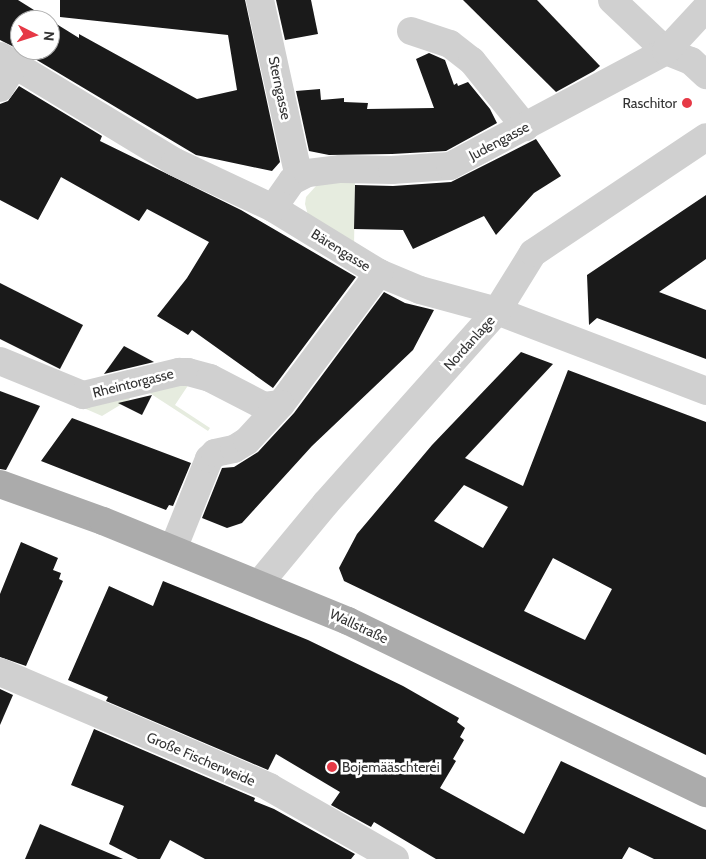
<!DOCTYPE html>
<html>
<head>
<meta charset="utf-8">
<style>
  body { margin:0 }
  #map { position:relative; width:706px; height:859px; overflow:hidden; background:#fff; font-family:Cabin,sans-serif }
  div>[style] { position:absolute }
  .green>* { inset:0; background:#e6ecdf }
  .building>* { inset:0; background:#1a1a1a }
  .minor>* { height:28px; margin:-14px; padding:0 14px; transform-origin:14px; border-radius:14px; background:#d0d0d0 }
  .major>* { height:28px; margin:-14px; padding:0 14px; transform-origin:14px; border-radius:14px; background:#ababab }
  .dots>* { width:14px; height:14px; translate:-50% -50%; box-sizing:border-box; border:2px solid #fff; border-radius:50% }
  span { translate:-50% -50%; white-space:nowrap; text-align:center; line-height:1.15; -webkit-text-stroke:5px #fff; paint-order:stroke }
  .street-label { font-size:14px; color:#333 }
  .poi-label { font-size:14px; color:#333 }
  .right { translate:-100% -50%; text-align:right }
  .left { translate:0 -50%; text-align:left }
  .north { position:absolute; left:10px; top:10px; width:50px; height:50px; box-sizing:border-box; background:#fff; border:1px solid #adadad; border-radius:50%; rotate:95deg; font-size:14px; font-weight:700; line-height:20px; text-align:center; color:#333 }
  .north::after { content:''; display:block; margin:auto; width:18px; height:22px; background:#e63946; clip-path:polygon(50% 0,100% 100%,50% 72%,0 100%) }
</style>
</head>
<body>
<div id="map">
  <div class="green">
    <div style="clip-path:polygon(327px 182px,355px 183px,354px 247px,309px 219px,305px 204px,306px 197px,316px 186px)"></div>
    <div style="clip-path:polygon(189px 384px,175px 405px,210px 428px,208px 431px,145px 390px)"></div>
    <div style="clip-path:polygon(127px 393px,130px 399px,102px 416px,86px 409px,90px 402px)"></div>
  </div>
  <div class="building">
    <div style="clip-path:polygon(0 0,18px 0,50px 20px,20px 20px,20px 50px,0 40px)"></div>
    <div style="clip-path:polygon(60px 0,245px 0,280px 162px,272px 171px,196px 155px,20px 50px,50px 50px,50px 20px,79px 38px,79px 34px,197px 99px,237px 90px,228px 35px,60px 17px)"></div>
    <div style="clip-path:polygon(276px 0,311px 0,318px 34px,285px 40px)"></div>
    <div style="clip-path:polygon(463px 0,537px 0,600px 66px,594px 71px,556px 92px)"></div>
    <div style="clip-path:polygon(429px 53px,445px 60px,454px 85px,457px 83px,458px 86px,468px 82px,490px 109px,497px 123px,446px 151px,392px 154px,329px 155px,309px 151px,296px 91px,320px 89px,321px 100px,344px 98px,344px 102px,368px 103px,367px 109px,434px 108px,416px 59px)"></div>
    <div style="clip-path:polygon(19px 86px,102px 136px,100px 141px,241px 210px,356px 277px,273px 388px,192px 330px,188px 335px,157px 316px,187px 278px,209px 242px,147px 209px,139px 221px,61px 177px,38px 220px,0 200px,0 104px,8px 101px)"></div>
    <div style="clip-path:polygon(536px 139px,561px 176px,534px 193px,496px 235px,484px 216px,413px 249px,403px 230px,354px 229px,355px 185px,393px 186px,451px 182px)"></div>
    <div style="clip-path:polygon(706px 195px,706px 259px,659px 292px,706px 310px,706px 359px,597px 318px,589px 325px,587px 275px)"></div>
    <div style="clip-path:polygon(0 283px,83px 325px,60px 369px,0 339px)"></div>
    <div style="clip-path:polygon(384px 292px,405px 303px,434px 310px,413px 350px,312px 446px,242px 523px,227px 528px,202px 518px,222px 468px,234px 467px,258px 452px,294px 413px)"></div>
    <div style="clip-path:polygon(124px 346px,154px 362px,104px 374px)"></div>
    <div style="clip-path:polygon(evenodd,521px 352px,553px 364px,465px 458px,523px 486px,568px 370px,706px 422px,706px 755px,344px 581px,339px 568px,357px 534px,432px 445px,521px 352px,464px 485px,508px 507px,483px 548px,434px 521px,464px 485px,521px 352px,553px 558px,612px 589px,585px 640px,524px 611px,553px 558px)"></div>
    <div style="clip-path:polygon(0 391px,40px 406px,6px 470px,0 469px)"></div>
    <div style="clip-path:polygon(152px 395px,142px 415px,118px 403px)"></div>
    <div style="clip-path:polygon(72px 418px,191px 463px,173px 506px,169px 505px,166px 510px,41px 461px)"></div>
    <div style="clip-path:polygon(21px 542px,58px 558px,53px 570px,61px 573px,59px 579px,63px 581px,26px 666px,0 657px,0 594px)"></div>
    <div style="clip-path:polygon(163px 581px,308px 640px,403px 686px,459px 718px,457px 722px,465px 728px,460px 737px,464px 740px,453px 759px,456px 761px,440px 788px,524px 834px,561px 761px,706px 830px,706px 859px,654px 859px,629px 847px,622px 859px,436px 859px,374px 822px,371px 827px,331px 805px,340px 792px,276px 754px,268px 770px,106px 701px,108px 697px,68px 680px,109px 586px,153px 606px)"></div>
    <div style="clip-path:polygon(0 689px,13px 695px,0 725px)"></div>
    <div style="clip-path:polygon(94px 729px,255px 798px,254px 801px,274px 809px,355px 854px,351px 859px,205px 859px,170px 840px,160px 859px,138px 859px,109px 844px,124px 806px,71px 785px)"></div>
    <div style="clip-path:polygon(40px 824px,123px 859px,25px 859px)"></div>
  </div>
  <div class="minor">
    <div style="left:260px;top:0;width:181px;rotate:77.6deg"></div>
    <div style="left:612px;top:0;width:74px;rotate:43.4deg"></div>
    <div style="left:666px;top:51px;width:27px;rotate:22deg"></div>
    <div style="left:691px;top:61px;width:21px;rotate:43deg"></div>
    <div style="left:411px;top:31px;width:41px;rotate:18.4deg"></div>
    <div style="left:450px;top:44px;width:28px;rotate:38deg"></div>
    <div style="left:472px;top:61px;width:85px;rotate:51.2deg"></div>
    <div style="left:0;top:56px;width:205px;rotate:31.2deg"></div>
    <div style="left:175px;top:162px;width:108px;rotate:25.1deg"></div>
    <div style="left:273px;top:208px;width:124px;rotate:31.5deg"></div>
    <div style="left:379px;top:273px;width:44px;rotate:22.5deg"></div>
    <div style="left:420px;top:290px;width:80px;rotate:15.3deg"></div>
    <div style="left:497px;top:311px;width:224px;rotate:20.9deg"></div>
    <div style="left:0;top:88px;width:27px;rotate:-59deg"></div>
    <div style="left:273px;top:208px;width:33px;rotate:-55deg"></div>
    <div style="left:292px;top:181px;width:18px;rotate:-27deg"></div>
    <div style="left:308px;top:173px;width:33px;rotate:-7deg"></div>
    <div style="left:341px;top:169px;width:51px;rotate:1.1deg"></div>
    <div style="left:392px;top:170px;width:58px;rotate:-3.9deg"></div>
    <div style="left:450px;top:166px;width:245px;rotate:-28deg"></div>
    <div style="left:666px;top:51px;width:59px;rotate:-47.1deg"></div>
    <div style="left:0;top:361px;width:90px;rotate:22.3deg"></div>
    <div style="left:83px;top:395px;width:99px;rotate:-13.5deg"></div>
    <div style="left:179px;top:372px;width:9px"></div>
    <div style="left:188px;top:372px;width:23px;rotate:15deg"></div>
    <div style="left:210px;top:378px;width:61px;rotate:27.4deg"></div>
    <div style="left:264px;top:406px;width:17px;rotate:-7deg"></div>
    <div style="left:281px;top:404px;width:164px;rotate:-53.2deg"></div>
    <div style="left:173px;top:549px;width:97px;rotate:-68.2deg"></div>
    <div style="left:209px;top:459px;width:8px;rotate:-45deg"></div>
    <div style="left:215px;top:453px;width:19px;rotate:-12deg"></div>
    <div style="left:234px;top:449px;width:15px;rotate:-32deg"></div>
    <div style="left:247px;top:441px;width:50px;rotate:-47.4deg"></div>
    <div style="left:259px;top:584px;width:105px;rotate:-50.4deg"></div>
    <div style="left:326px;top:503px;width:257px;rotate:-48.3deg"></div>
    <div style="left:497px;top:311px;width:68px;rotate:-58.2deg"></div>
    <div style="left:533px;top:253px;width:208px;rotate:-33.8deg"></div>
    <div style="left:0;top:672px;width:293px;rotate:23.1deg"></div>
    <div style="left:269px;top:787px;width:145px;rotate:29.7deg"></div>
  </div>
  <div class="major">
    <div style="left:0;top:484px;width:109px;rotate:19.8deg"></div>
    <div style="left:103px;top:521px;width:265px;rotate:22.2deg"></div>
    <div style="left:348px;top:621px;width:397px;rotate:25.7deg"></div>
  </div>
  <div class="dots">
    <div style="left:687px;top:103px;background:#e63946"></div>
    <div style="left:332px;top:767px;background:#e63946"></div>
  </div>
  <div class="street-label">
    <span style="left:280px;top:88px;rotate:78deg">Sterngasse</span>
    <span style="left:499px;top:141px;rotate:-28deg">Judengasse</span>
    <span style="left:341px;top:250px;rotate:32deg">Bärengasse</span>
    <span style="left:469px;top:343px;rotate:-48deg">Nordanlage</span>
    <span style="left:133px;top:383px;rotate:-14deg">Rheintorgasse</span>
    <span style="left:359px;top:626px;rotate:25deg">Wallstraße</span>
    <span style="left:201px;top:759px;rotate:23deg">Große Fischerweide</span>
  </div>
  <div class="poi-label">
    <span class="right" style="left:677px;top:103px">Raschitor</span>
    <span class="left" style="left:342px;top:767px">Bojemääschterei</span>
  </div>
  <div class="north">N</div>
</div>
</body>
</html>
